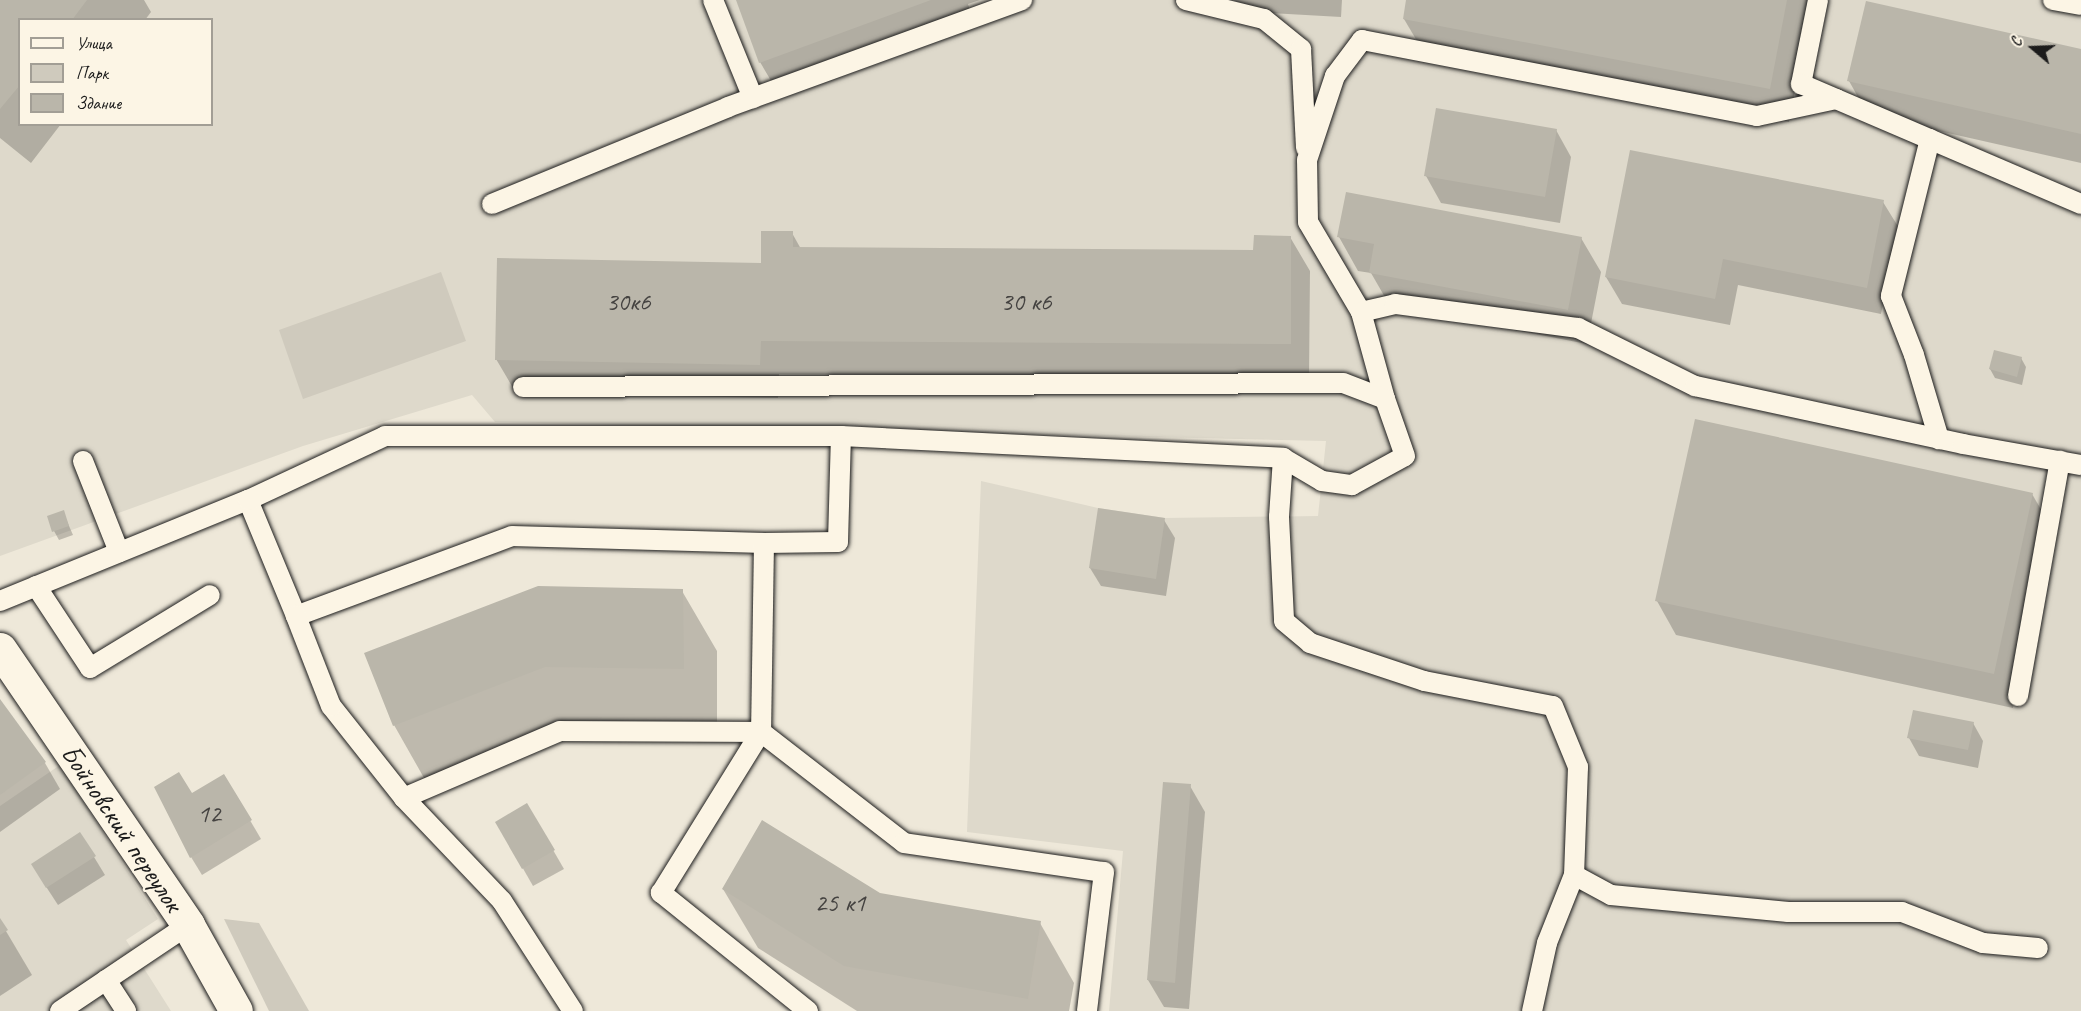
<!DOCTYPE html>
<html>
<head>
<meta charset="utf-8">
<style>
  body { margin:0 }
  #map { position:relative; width:2081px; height:1011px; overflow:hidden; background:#eee8d9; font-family:Caveat,sans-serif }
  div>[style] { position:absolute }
  .built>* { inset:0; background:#ded9cb }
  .green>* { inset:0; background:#cfcabd }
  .shadow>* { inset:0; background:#0003 }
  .building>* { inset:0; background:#bab6aa }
  .roads { filter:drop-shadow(0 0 2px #1c1c1c) drop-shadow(0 0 2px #1c1c1c) }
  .lane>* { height:20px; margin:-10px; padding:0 10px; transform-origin:10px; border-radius:10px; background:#fcf5e5 }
  .street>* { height:33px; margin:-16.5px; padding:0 16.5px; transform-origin:16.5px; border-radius:16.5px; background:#fcf5e5 }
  span { translate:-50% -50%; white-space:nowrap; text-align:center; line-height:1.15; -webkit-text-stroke:4.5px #fcf5e5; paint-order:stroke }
  .number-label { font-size:26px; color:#444240 }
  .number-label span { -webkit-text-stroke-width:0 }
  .street-label { font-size:28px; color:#1c1c1c }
  .legend { position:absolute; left:18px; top:18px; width:195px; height:108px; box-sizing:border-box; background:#fcf5e5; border:2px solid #a29e95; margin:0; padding:8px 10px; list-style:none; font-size:18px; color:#1c1c1c }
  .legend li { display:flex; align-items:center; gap:12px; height:30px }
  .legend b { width:30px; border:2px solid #a29e95 }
  .north { position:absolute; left:2003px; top:18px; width:60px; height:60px; -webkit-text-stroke:4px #fcf5e5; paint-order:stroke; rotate:289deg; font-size:16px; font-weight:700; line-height:24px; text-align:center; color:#1c1c1c }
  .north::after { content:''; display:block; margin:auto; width:21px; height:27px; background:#1c1c1c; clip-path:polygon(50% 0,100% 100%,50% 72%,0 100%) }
</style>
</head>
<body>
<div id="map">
  <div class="built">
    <div style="clip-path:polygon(evenodd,0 0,2081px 0,2081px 1011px,1109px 1011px,1123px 851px,967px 832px,981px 481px,1098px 508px,1165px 518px,1318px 516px,1326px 441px,495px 422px,472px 395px,303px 446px,0 556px,0 0,20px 20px,212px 20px,212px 124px,20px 124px,20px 20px)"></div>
    <div style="clip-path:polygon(60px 765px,158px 919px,126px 940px,171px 1011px,0 1011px,0 806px)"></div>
  </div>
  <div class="green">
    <div style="clip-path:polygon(441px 272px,466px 341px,303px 399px,279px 330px)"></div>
    <div style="clip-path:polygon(224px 919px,259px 923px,309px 1011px,269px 1011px)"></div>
  </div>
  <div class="shadow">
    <div style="clip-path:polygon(0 0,144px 0,151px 12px,145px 20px,20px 20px,20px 124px,61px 124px,31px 163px,0 138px)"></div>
    <div style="clip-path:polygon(738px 0,980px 0,968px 4px,975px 25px,780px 96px,760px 62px)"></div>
    <div style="clip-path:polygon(1233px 0,1342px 0,1341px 17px,1269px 13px)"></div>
    <div style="clip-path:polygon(1408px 0,1812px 0,1789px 122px,1424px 53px,1404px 19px)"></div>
    <div style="clip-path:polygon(2081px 51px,2081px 163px,1868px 115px,1849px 81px)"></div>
    <div style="clip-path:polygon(1556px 130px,1571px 157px,1560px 223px,1441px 203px,1426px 176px)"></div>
    <div style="clip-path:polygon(1883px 202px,1899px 228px,1881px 314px,1738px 285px,1730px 325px,1622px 304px,1606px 277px)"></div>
    <div style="clip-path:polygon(792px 233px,801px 249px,1255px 252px,1290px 237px,1310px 271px,1309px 378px,779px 374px,778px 398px,516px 393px,496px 359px,763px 264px)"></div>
    <div style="clip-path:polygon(1339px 237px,1581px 238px,1601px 272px,1587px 344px,1390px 306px,1371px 273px,1358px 271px)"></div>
    <div style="clip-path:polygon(2021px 358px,2026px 367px,2022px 385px,1995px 378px,1990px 369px)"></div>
    <div style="clip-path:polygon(2032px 494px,2052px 528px,2013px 708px,1676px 635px,1657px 601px)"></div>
    <div style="clip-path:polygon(63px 512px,73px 535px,59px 540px,54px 531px)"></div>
    <div style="clip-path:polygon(1164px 520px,1175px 538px,1166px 596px,1101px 586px,1090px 568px)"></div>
    <div style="clip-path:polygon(682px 591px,717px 651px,717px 728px,580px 727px,428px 785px,394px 725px)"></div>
    <div style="clip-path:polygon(0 702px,45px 763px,60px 789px,0 832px)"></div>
    <div style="clip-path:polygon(1973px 723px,1983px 741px,1978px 768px,1919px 756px,1909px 738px)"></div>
    <div style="clip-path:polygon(224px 776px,261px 839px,202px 875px,191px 857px,191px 795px)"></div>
    <div style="clip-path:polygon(1190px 786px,1205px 812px,1189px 1009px,1164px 1007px,1148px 980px)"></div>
    <div style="clip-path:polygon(527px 805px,564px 869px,533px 886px,497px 823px)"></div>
    <div style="clip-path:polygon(80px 834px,105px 875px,58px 905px,43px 882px)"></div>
    <div style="clip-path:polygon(723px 889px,879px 894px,1040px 923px,1074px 983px,1069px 1011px,857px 1011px,758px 948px)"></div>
    <div style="clip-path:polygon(0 921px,32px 975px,0 996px)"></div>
  </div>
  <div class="building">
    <div style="clip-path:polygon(0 0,87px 0,72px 20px,20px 20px,20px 85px,0 109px)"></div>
    <div style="clip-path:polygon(736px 0,931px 0,759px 63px)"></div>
    <div style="clip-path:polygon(1406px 0,1787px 0,1770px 89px,1403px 19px)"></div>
    <div style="clip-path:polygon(1866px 1px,2081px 49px,2081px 134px,1847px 81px)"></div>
    <div style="clip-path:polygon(1436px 108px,1557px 129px,1545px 197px,1424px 176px)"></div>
    <div style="clip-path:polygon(1630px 150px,1884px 200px,1867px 288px,1723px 259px,1715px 299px,1605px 277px)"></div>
    <div style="clip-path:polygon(1346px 192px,1582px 237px,1568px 310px,1369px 273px,1374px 244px,1337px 237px)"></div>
    <div style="clip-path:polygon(761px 231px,793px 231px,793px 247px,1253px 250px,1254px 235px,1291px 236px,1291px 344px,761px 341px,760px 365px,495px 360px,497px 258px,761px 263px)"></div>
    <div style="clip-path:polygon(1994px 350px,2022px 357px,2017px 377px,1989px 369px)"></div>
    <div style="clip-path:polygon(1695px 419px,2033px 493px,1994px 674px,1655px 601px)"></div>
    <div style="clip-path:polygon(1098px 508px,1165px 518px,1156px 579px,1089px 568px)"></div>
    <div style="clip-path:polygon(64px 510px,69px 526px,52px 532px,47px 516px)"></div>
    <div style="clip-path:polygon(538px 586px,683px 589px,684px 669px,545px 667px,393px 726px,364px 653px)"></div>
    <div style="clip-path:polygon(0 699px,46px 762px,0 795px)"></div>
    <div style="clip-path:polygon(1913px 710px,1974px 722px,1968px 750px,1907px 738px)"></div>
    <div style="clip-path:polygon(179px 772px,192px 793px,224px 774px,252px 820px,190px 858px,154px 787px)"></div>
    <div style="clip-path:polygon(1163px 782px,1191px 784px,1175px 983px,1147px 980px)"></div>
    <div style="clip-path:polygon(527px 803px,555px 850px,522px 869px,495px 822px)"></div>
    <div style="clip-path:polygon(762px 820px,880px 893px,1041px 921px,1028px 999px,844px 966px,722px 889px)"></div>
    <div style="clip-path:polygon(80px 832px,96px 856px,46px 888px,31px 864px)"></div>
    <div style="clip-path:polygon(0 918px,8px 930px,0 935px)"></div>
  </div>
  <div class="roads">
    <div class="lane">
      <div style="left:713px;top:0;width:106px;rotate:67.8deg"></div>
      <div style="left:1186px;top:0;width:80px;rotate:13.7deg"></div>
      <div style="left:1264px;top:19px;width:48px;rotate:39deg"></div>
      <div style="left:1301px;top:49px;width:99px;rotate:87.1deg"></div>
      <div style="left:1818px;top:0;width:86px;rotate:101.4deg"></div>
      <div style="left:1801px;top:84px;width:305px;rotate:23.2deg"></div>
      <div style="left:2053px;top:0;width:28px;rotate:10deg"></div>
      <div style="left:1930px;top:139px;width:162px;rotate:104deg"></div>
      <div style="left:1891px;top:296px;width:63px;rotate:68.7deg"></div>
      <div style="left:1914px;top:355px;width:88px;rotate:73.4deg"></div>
      <div style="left:492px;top:204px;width:255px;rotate:-22.3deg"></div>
      <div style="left:728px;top:107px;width:313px;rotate:-20deg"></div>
      <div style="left:1361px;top:312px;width:104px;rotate:-120.5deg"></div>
      <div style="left:1308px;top:222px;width:62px;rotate:-90.9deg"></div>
      <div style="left:1307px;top:160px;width:89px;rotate:-71.6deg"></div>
      <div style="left:1335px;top:76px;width:45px;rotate:-53.1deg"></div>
      <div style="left:1362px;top:40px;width:402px;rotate:10.9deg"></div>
      <div style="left:1757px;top:116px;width:81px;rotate:-12.1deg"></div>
      <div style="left:1385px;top:399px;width:90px;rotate:-105.4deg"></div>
      <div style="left:1361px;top:312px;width:35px;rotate:-13deg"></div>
      <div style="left:1395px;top:304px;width:185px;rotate:7.5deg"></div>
      <div style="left:1578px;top:328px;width:131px;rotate:26.4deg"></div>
      <div style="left:1695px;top:386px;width:274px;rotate:12.2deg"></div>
      <div style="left:1963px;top:444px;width:120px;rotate:10.1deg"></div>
      <div style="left:1283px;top:458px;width:59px;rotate:93.9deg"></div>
      <div style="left:1279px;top:517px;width:104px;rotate:87.2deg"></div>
      <div style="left:1284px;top:621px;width:34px;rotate:40deg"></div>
      <div style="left:1310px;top:643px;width:120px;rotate:18.4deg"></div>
      <div style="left:1424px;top:681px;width:131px;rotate:11deg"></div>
      <div style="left:1553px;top:706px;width:66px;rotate:67.7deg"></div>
      <div style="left:1578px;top:767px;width:108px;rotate:92.1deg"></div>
      <div style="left:1574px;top:875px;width:73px;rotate:111.7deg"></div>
      <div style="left:1547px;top:943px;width:70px;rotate:102.4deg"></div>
      <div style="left:83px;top:461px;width:98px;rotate:68.4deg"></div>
      <div style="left:248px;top:500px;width:126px;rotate:67.5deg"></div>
      <div style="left:296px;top:616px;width:230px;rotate:-20.3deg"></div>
      <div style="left:512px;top:536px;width:252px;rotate:1.6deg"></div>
      <div style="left:764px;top:543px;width:189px;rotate:90.9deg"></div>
      <div style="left:761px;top:732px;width:201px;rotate:-179.7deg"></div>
      <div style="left:560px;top:731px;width:170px;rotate:156.8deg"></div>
      <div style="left:404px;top:798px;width:117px;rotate:-128.4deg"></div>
      <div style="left:331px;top:706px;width:97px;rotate:-111.3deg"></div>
      <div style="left:764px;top:543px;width:74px;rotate:-0.8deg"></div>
      <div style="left:838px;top:542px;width:106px;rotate:-88.4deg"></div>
      <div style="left:36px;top:586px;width:98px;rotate:56.6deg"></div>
      <div style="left:90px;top:668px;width:140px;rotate:-31.3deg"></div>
      <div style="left:0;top:601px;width:268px;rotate:-22.2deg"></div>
      <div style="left:248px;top:500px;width:151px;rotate:-25deg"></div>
      <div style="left:385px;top:436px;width:456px"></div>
      <div style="left:841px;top:436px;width:443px;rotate:2.8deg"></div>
      <div style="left:1283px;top:458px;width:45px;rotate:30.5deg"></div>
      <div style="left:1322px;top:481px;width:30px;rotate:8deg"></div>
      <div style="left:1352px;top:485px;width:60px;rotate:-28.7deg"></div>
      <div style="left:1405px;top:456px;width:60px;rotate:-109.3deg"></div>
      <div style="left:1385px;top:399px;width:45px;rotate:-159.1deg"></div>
      <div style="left:1343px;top:383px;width:820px;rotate:179.72deg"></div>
      <div style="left:2018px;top:696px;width:239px;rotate:-79.9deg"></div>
      <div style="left:404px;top:798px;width:142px;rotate:46.4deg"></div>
      <div style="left:502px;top:901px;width:131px;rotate:57.2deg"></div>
      <div style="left:1574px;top:875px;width:42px;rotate:28.4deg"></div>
      <div style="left:1611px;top:895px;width:178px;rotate:5.5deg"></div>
      <div style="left:1788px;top:912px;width:114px"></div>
      <div style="left:1902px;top:912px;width:87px;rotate:20.9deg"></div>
      <div style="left:1983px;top:943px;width:55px;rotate:5.2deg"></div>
      <div style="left:106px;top:980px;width:37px;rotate:57deg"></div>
      <div style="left:60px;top:1011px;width:154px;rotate:-33.9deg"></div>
      <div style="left:808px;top:1011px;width:189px;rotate:-141.2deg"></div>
      <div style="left:661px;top:893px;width:190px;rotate:-58.2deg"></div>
      <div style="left:761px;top:732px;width:181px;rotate:37.8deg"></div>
      <div style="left:904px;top:843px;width:202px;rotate:8.3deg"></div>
      <div style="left:1104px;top:872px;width:140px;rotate:97deg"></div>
    </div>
    <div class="street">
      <div style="left:0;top:649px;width:334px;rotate:55.7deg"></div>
      <div style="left:188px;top:925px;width:98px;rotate:60.8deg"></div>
    </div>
  </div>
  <div class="number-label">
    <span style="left:628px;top:302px">30к6</span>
    <span style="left:1026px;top:302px">30 к6</span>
    <span style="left:209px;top:814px">12</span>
    <span style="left:840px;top:903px">25 к1</span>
  </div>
  <div class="street-label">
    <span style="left:122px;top:828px;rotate:56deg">Бойновский переулок</span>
  </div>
  <ul class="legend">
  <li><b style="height:8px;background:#fcf5e5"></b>Улица</li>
  <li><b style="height:16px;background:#cfcabd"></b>Парк</li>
  <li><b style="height:16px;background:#bab6aa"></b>Здание</li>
  </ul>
  <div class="north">С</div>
</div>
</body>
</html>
